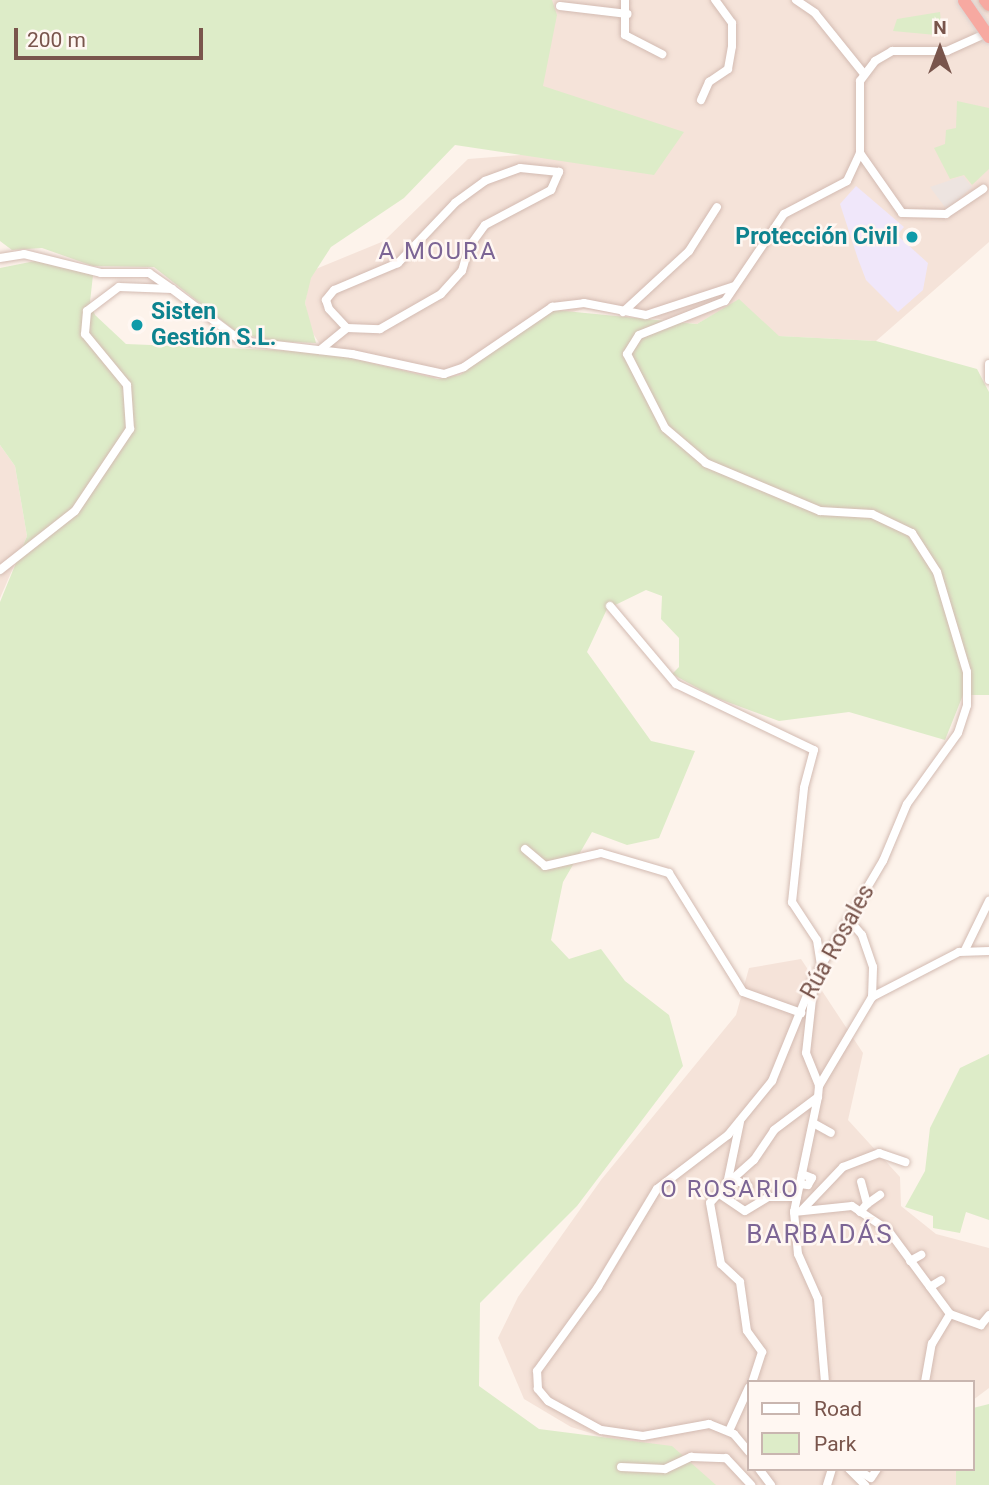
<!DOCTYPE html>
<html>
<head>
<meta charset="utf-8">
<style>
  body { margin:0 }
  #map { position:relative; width:989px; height:1485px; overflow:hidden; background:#fdf3eb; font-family:Roboto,sans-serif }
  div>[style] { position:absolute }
  .residential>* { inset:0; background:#f5e3d9 }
  .industrial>* { inset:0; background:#ede4e0 }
  .education>* { inset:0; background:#f0e7fa }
  .green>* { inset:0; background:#ddecc8 }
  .roads { filter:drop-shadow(0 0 2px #d3bbb2) drop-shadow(0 0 2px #d3bbb2) }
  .minor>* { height:8px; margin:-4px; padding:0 4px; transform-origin:4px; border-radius:4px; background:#fff }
  .highway>* { height:12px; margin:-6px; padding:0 6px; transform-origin:6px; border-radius:6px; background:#f7a9a1 }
  .bridges { filter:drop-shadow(0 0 2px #d9cfcd) drop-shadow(0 0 2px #d9cfcd) }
  .highway-bridge>* { height:12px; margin:-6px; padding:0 6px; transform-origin:6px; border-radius:6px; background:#f7a9a1 }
  .dots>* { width:19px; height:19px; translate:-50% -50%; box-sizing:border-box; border:4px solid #fff7f2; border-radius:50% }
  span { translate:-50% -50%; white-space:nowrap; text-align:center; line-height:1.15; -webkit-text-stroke:5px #fff7f2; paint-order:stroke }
  .culture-label { font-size:23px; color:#0d838f; font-weight:700 }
  .right { translate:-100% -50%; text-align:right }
  .left { translate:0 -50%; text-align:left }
  .street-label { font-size:23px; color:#79554c }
  .neighbourhood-label { font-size:24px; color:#7c6595; letter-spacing:2px }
  .quarter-label { font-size:26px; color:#7c6595; letter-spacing:2px }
  .legend { position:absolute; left:747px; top:1380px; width:228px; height:91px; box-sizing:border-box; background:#fff7f2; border:2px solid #c9b6b0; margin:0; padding:9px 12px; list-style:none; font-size:21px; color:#79554c }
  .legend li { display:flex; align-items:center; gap:14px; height:35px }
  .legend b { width:35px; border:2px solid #c9b6b0 }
  .north { position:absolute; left:905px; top:14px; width:70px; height:70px; -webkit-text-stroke:5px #fff7f2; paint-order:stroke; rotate:0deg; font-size:19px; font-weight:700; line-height:28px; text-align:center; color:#79554c }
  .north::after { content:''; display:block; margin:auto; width:24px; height:32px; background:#79554c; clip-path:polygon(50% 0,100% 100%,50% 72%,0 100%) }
  .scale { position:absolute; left:14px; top:28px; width:189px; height:32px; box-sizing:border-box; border:4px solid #79554c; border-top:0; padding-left:9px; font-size:21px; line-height:24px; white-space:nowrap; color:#79554c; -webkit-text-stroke:5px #fff7f2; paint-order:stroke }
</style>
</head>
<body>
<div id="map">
  <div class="residential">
    <div style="clip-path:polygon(547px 0,989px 0,989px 242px,876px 341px,778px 336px,739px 300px,697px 324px,584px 309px,530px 322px,460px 375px,448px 378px,426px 378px,325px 352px,310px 329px,305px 303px,311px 271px,384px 241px,468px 159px,520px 155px)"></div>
    <div style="clip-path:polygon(0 445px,15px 466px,27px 536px,0 598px)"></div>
    <div style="clip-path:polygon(801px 959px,863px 1053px,848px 1120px,900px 1177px,901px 1206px,936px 1234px,989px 1248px,989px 1388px,973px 1400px,973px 1382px,749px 1382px,749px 1469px,956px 1469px,956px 1485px,695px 1485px,676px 1459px,571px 1427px,524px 1399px,498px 1338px,518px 1297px,601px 1180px,736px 1015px,749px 968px)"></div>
  </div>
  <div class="industrial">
    <div style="clip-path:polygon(963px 176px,972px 187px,947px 210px,930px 187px)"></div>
  </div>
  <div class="education">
    <div style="clip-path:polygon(856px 186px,904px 227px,897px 235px,928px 263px,923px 290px,898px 312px,866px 280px,858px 259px,840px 204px)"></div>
  </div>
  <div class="green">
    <div style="clip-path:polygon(0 0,552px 0,557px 15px,543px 86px,684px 132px,654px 175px,455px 145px,404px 198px,331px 247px,311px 278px,305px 303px,316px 343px,268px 341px,235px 331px,154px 267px,93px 266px,42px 248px,12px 250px,0 241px)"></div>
    <div style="clip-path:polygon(940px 12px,942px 31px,936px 35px,893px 31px,897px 19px)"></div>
    <div style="clip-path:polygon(957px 101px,989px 108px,989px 169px,972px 185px,964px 175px,950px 179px,934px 148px,945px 144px,946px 130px,956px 128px)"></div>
    <div style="clip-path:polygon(35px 261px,93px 275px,90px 302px,95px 315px,126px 344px,325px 352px,438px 379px,460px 375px,530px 322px,555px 310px,697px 324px,739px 299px,779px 336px,876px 341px,977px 369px,989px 392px,989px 695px,963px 695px,945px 740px,849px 712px,779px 721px,714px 697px,672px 674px,679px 667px,679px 638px,661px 619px,662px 596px,646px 590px,607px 609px,587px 652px,651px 741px,695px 751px,659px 838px,627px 845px,592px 832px,563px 882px,551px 940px,569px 959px,601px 949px,625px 981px,669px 1015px,683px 1066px,577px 1206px,480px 1303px,479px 1386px,539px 1429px,672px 1446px,716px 1485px,0 1485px,0 602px,27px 536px,15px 466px,0 445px,0 268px)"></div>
    <div style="clip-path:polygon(989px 1054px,989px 1220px,966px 1212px,960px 1233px,933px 1228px,933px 1216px,905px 1207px,925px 1171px,930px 1128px,960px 1068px)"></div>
    <div style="clip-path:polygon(989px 1404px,989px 1485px,956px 1485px,956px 1469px,973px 1469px,973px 1408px)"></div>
  </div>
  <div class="roads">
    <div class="minor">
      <div style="left:625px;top:0;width:35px;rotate:90deg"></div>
      <div style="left:625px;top:35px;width:42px;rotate:27.2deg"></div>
      <div style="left:796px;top:0;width:23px;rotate:34deg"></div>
      <div style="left:815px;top:13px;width:78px;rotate:51.2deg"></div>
      <div style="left:560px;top:6px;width:68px;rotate:6.7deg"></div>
      <div style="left:701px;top:100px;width:20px;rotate:-66deg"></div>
      <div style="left:709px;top:82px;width:23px;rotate:-34deg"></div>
      <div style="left:728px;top:69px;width:23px;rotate:-80deg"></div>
      <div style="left:732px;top:46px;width:23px;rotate:-90deg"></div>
      <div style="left:732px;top:23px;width:29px;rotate:-126deg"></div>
      <div style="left:860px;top:153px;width:73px;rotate:55deg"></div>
      <div style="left:902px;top:213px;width:44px;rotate:1.3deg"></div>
      <div style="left:946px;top:214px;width:45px;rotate:-34deg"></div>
      <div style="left:0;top:258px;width:24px;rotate:-9deg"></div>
      <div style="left:24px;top:254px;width:79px;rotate:13.9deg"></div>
      <div style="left:101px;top:273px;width:48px"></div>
      <div style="left:149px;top:273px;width:28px;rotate:35deg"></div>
      <div style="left:623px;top:312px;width:90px;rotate:-42.7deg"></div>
      <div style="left:689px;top:251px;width:52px;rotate:-57.5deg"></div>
      <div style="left:320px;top:350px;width:35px;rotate:-39deg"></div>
      <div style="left:347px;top:328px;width:33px;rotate:2deg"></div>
      <div style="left:380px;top:329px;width:70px;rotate:-29.8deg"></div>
      <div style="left:441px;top:294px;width:31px;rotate:-48deg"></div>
      <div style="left:462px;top:271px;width:25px;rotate:-74deg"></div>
      <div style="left:469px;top:247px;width:27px;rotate:-54deg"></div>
      <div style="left:485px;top:225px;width:75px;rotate:-27.9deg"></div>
      <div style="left:551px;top:190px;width:20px;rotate:-66deg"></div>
      <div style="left:559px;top:172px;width:39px;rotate:-174deg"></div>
      <div style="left:520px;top:168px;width:37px;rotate:160deg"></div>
      <div style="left:485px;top:181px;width:37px;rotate:144deg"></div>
      <div style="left:455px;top:203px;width:83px;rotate:133.5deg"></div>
      <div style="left:398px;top:263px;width:69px;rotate:157.1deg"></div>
      <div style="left:334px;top:290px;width:13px;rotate:129deg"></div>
      <div style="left:326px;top:300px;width:9px;rotate:72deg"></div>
      <div style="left:329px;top:309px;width:26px;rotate:47deg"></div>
      <div style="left:989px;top:364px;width:16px;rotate:90deg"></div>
      <div style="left:0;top:570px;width:95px;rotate:-38.2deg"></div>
      <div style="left:75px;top:511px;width:99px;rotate:-56.1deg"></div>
      <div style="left:130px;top:429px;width:44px;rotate:-93.9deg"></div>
      <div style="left:127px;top:385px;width:66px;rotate:-129.5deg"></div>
      <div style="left:85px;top:334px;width:23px;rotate:-85deg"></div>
      <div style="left:87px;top:311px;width:40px;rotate:-37deg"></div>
      <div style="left:119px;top:287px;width:53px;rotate:2.2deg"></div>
      <div style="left:172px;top:289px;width:86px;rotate:37deg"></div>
      <div style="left:241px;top:341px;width:112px;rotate:6.7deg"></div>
      <div style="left:352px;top:354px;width:94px;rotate:12.3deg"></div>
      <div style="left:444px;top:374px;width:21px;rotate:-19deg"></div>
      <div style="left:464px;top:367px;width:107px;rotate:-34.3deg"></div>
      <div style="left:552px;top:307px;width:32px;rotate:-7deg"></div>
      <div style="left:584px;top:303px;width:63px;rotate:11deg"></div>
      <div style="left:646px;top:315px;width:93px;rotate:-18.2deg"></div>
      <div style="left:610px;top:606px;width:102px;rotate:49.8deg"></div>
      <div style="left:676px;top:684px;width:153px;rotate:25.6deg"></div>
      <div style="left:814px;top:750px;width:39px;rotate:105deg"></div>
      <div style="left:804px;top:788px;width:115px;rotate:96deg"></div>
      <div style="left:792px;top:902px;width:45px;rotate:56.7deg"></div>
      <div style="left:817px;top:940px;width:25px;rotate:81deg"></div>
      <div style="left:525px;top:849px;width:26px;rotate:40deg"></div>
      <div style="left:545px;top:866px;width:57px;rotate:-13.1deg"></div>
      <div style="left:601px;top:853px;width:71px;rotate:16.4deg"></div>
      <div style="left:669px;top:873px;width:140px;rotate:58.1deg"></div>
      <div style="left:743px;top:992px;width:62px;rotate:19.9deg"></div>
      <div style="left:965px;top:950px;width:55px;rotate:-63.9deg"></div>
      <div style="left:814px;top:981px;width:72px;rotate:96.3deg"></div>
      <div style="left:806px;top:1053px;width:35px;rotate:68deg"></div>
      <div style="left:872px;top:997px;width:98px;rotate:-27.3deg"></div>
      <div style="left:959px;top:952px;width:30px;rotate:-2deg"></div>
      <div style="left:818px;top:1097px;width:117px;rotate:101.8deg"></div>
      <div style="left:794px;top:1212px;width:42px;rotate:84.6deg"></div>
      <div style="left:798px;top:1254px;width:49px;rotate:66deg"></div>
      <div style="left:818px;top:1299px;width:83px;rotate:85.2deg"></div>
      <div style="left:740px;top:1122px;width:63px;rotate:101.8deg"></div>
      <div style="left:727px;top:1184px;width:25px;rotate:132deg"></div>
      <div style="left:710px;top:1203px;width:62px;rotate:79.8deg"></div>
      <div style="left:721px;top:1264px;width:26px;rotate:43deg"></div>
      <div style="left:740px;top:1282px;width:49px;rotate:81.9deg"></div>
      <div style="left:747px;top:1331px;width:26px;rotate:54deg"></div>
      <div style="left:762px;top:1352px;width:32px;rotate:108deg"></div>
      <div style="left:815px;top:1124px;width:18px;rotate:29deg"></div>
      <div style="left:733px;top:1179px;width:17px;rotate:25deg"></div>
      <div style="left:727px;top:1184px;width:36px;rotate:-42deg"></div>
      <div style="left:754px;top:1160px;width:36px;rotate:-56deg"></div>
      <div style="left:774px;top:1130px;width:55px;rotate:-36.9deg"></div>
      <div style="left:818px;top:1097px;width:11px;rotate:-85deg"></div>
      <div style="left:819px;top:1086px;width:104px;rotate:-59.2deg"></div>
      <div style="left:872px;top:997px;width:30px;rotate:-88deg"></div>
      <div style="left:873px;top:967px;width:34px;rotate:-109deg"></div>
      <div style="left:862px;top:935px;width:20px;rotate:-131deg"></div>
      <div style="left:799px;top:1184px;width:9px;rotate:6deg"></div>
      <div style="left:808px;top:1185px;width:8px;rotate:-60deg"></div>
      <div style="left:812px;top:1178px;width:11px;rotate:-158deg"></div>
      <div style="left:718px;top:1193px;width:32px;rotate:34deg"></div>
      <div style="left:745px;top:1211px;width:27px;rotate:-31deg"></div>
      <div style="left:768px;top:1197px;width:29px"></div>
      <div style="left:867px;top:1204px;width:16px;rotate:-35deg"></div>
      <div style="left:803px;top:1209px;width:58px;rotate:-46.4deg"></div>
      <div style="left:843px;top:1167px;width:39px;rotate:-21deg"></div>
      <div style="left:879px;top:1153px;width:28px;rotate:19deg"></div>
      <div style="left:794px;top:1212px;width:58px;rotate:-5.9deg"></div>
      <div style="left:852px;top:1206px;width:43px;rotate:33.7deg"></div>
      <div style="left:888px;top:1230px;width:104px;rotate:53.6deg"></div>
      <div style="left:950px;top:1314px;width:33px;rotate:20deg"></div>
      <div style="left:981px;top:1325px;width:13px;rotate:-51deg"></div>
      <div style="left:860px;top:1212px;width:11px;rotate:-49deg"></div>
      <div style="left:867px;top:1204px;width:23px;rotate:-105deg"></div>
      <div style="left:910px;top:1261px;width:13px;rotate:-29deg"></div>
      <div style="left:930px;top:1287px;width:13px;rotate:-32deg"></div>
      <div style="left:925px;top:1382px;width:39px;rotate:-80deg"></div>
      <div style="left:932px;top:1344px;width:35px;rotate:-59deg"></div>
      <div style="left:729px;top:1431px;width:48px;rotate:-65.6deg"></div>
      <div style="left:749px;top:1452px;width:23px;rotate:-130deg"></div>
      <div style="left:734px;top:1434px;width:27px;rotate:-158deg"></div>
      <div style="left:709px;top:1424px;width:67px;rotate:169.7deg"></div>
      <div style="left:643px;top:1436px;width:42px;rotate:-171.9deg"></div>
      <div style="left:601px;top:1430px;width:60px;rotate:-151.3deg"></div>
      <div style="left:548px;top:1401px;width:16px;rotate:-130deg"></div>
      <div style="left:538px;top:1389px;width:18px;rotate:-93deg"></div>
      <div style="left:537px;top:1371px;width:104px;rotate:-54deg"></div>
      <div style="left:598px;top:1287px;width:114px;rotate:-59deg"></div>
      <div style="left:657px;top:1189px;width:89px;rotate:-37.3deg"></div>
      <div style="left:728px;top:1135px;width:70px;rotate:-50.8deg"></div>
      <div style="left:772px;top:1081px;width:111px;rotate:-67.8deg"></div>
      <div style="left:814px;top:978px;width:136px;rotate:-59.5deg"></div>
      <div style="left:883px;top:861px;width:62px;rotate:-67.2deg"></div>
      <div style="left:907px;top:804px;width:87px;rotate:-54.3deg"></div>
      <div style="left:958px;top:733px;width:29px;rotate:-72deg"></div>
      <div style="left:967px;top:705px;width:33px;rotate:-90deg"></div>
      <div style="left:967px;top:672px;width:104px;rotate:-106.7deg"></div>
      <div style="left:937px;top:572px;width:46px;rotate:-122.7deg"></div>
      <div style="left:912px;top:533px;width:44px;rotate:-154.6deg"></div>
      <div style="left:872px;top:514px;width:52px;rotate:-176.7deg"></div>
      <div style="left:820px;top:511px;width:124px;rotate:-157.2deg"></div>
      <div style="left:706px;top:463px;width:54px;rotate:-139.5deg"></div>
      <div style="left:665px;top:428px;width:83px;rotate:-117.2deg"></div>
      <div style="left:627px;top:354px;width:22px;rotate:-58deg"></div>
      <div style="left:639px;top:335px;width:92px;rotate:-21.6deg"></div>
      <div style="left:725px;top:301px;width:105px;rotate:-55.9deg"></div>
      <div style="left:784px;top:214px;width:71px;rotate:-27.6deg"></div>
      <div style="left:847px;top:181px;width:31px;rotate:-65deg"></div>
      <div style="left:860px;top:153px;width:72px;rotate:-90deg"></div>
      <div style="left:860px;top:81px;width:25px;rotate:-53deg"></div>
      <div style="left:875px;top:61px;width:20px;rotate:-30deg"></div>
      <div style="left:892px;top:51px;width:55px"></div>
      <div style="left:947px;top:51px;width:46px;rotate:-24.3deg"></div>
      <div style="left:621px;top:1467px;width:44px;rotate:2.6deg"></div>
      <div style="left:665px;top:1469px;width:29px;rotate:-25deg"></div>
      <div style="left:691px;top:1457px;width:35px;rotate:2deg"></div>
      <div style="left:726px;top:1458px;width:37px;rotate:47deg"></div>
      <div style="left:759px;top:1469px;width:20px;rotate:53deg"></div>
      <div style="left:849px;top:1469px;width:23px;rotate:45deg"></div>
      <div style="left:856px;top:1469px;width:17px;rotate:31deg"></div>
      <div style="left:871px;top:1478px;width:11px;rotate:-56deg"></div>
      <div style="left:827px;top:1485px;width:17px;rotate:-73deg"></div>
    </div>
    <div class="highway">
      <div style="left:985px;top:0;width:6px;rotate:51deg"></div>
    </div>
  </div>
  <div class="bridges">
    <div class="highway-bridge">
      <div style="left:964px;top:1px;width:44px;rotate:55.2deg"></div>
    </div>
  </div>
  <div class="dots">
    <div style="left:912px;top:237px;background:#0f9aa8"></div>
    <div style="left:137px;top:325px;background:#0f9aa8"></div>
  </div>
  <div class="culture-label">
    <span class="right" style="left:898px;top:237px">Protección Civil</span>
    <span class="left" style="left:151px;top:325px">Sisten<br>Gestión S.L.</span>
  </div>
  <div class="street-label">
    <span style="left:838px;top:942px;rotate:-61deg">Rúa Rosales</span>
  </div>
  <div class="neighbourhood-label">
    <span style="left:438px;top:252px">A MOURA</span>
    <span style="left:730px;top:1190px">O ROSARIO</span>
  </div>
  <div class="quarter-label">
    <span style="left:820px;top:1235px">BARBADÁS</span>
  </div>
  <ul class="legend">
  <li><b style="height:9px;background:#fff"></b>Road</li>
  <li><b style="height:19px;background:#ddecc8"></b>Park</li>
  </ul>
  <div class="north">N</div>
  <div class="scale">200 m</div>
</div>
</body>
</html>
